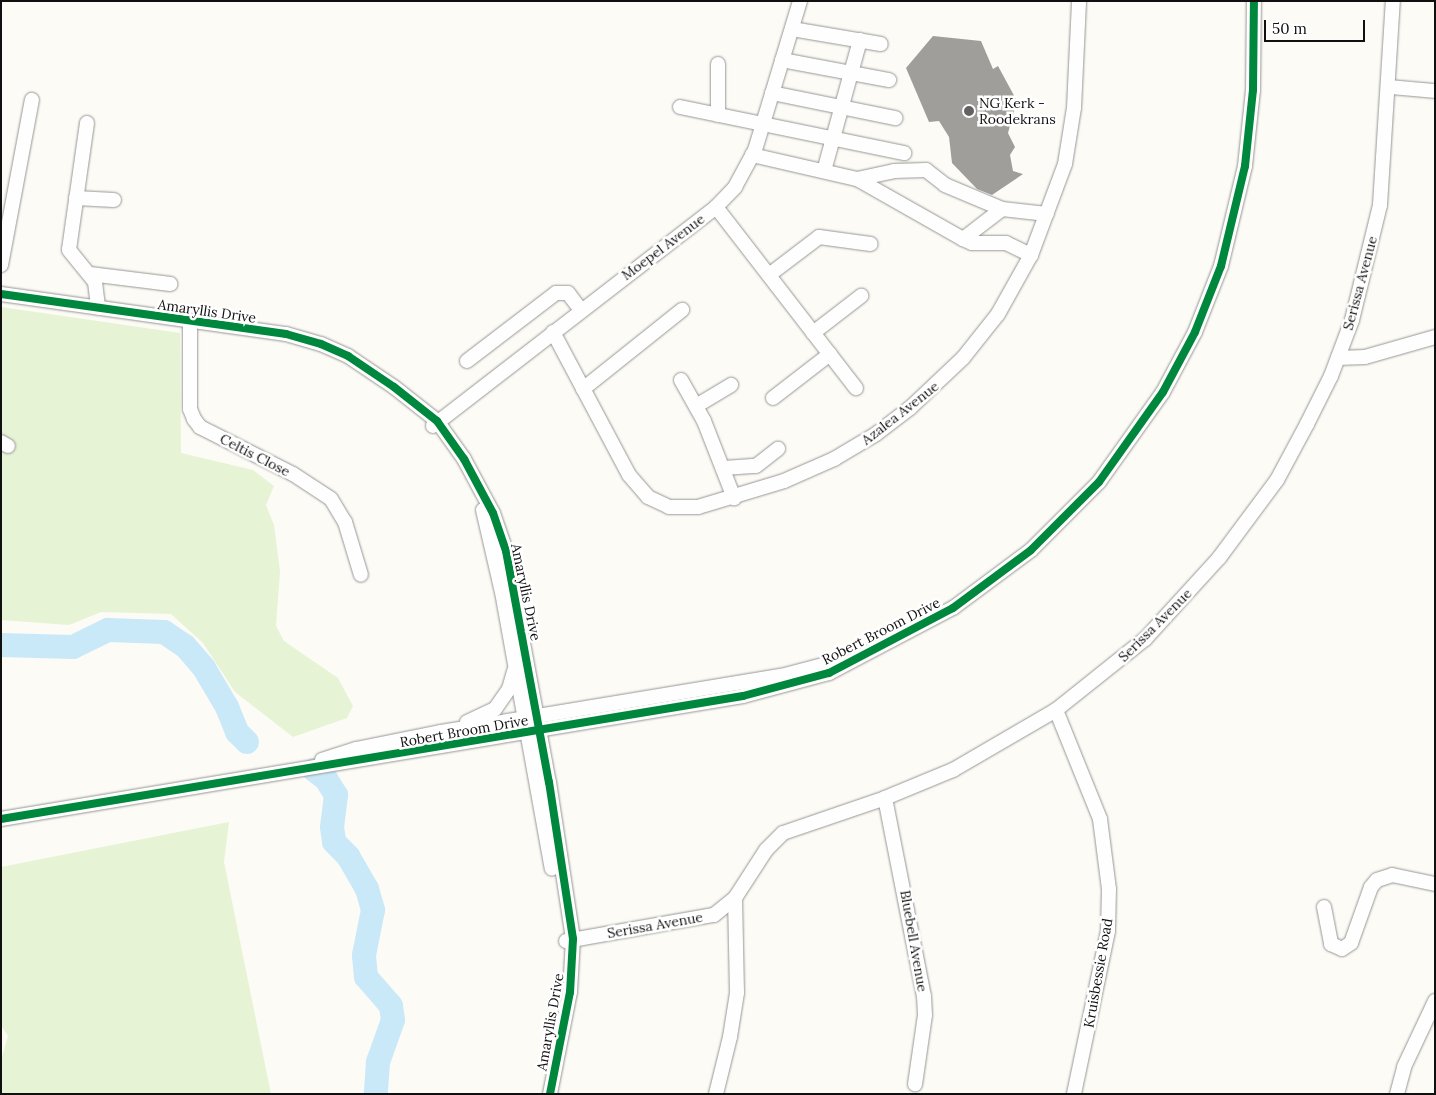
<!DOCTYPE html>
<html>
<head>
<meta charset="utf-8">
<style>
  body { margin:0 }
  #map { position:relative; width:1436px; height:1095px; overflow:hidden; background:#fcfbf6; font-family:Lora,serif }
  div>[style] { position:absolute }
  .green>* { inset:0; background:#e7f3d5 }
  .river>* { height:24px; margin:-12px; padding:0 12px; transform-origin:12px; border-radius:12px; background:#cae9f8 }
  .building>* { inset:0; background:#a09e9b }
  .roads { filter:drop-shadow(0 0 1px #969694) drop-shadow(0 0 1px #969694) }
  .minor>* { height:14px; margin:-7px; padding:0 7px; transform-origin:7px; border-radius:7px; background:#fffefe }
  .cycleway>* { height:8px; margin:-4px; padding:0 4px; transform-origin:4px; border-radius:4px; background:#00873e }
  .dots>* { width:14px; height:14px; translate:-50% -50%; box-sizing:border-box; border:2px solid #fff; border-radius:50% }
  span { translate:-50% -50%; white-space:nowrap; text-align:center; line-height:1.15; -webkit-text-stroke:5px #fff; paint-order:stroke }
  .poi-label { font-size:14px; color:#101010 }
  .left { translate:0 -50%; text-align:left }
  .street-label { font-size:14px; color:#101010 }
  .frame { position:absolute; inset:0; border:2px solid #101010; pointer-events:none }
  .scale { position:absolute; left:1264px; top:20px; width:101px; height:22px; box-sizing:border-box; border:2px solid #101010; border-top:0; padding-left:6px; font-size:15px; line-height:18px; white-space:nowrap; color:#101010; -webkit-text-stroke:4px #fff; paint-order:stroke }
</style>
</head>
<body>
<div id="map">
  <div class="green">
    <div style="clip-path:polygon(1px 307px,180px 333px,181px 453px,253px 470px,274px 486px,266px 505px,274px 525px,280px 571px,276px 626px,284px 641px,338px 678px,353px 706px,347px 718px,293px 737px,235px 692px,203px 643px,171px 614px,101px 612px,69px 625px,1px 620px)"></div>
    <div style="clip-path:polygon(229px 822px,224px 862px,271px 1094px,1px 1094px,1px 1060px,8px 1036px,1px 1025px,1px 867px)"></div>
  </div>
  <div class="river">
    <div style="left:1px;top:645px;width:72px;rotate:1.6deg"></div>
    <div style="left:73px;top:647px;width:39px;rotate:-26deg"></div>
    <div style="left:108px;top:630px;width:56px;rotate:2deg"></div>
    <div style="left:164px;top:632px;width:25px;rotate:34deg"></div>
    <div style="left:185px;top:646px;width:29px;rotate:49deg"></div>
    <div style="left:204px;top:668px;width:45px;rotate:59.5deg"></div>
    <div style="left:227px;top:707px;width:27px;rotate:68deg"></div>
    <div style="left:237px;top:732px;width:14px;rotate:45deg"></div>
    <div style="left:314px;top:770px;width:15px;rotate:37deg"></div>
    <div style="left:326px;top:779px;width:19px;rotate:58deg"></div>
    <div style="left:336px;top:795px;width:32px;rotate:97deg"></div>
    <div style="left:332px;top:827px;width:15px;rotate:82deg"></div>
    <div style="left:334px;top:842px;width:20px;rotate:45deg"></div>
    <div style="left:348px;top:856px;width:38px;rotate:60deg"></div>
    <div style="left:367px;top:889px;width:22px;rotate:74deg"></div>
    <div style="left:373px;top:910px;width:46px;rotate:101.3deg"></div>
    <div style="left:364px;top:955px;width:22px;rotate:85deg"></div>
    <div style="left:366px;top:977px;width:38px;rotate:49deg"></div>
    <div style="left:391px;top:1006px;width:14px;rotate:82deg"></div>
    <div style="left:393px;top:1020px;width:45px;rotate:109.7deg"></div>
    <div style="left:378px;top:1062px;width:32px;rotate:94deg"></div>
  </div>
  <div class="building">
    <div style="clip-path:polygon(933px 36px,981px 41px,993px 69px,998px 66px,1017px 101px,1008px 133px,1015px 147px,1010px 155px,1013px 171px,1023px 174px,992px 195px,977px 189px,952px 163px,949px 137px,939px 121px,929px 122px,906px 68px)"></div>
  </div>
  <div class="roads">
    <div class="minor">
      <div style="left:792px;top:29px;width:90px;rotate:9.6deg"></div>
      <div style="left:782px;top:60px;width:109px;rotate:10.6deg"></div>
      <div style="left:718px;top:64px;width:51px;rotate:90deg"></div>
      <div style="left:1390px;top:87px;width:45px;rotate:5.1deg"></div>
      <div style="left:772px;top:93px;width:126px;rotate:11.5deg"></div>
      <div style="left:680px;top:107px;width:229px;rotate:11.6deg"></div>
      <div style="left:87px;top:123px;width:128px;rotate:98.1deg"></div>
      <div style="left:69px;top:250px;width:41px;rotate:50.9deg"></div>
      <div style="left:95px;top:282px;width:26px;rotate:83deg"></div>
      <div style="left:752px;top:155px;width:108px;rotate:12.9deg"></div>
      <div style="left:857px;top:179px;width:122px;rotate:29.5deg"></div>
      <div style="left:963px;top:239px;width:10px;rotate:24deg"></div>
      <div style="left:972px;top:243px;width:34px"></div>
      <div style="left:1006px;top:243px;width:28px;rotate:26deg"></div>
      <div style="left:824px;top:171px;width:136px;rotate:-74.6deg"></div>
      <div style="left:857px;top:179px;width:38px;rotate:-12deg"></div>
      <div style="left:894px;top:171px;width:32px;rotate:-2deg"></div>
      <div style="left:926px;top:170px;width:24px;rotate:38deg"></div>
      <div style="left:945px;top:185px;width:62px;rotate:22.8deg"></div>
      <div style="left:1002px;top:209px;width:45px;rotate:6.3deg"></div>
      <div style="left:76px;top:198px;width:38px;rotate:3deg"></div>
      <div style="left:716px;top:207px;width:229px;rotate:52.3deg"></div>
      <div style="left:963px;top:239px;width:49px;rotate:-37.6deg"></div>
      <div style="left:1px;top:265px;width:168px;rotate:-79.4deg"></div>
      <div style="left:90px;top:274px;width:81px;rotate:7.1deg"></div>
      <div style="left:769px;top:275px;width:63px;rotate:-37.2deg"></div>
      <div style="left:819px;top:237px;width:52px;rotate:7.7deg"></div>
      <div style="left:1px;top:294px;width:288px;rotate:8deg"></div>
      <div style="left:286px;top:334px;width:36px;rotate:16deg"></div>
      <div style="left:321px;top:344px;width:30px;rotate:24deg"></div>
      <div style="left:348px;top:356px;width:55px;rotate:34deg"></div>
      <div style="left:394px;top:387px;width:55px;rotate:38.3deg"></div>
      <div style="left:437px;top:421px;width:47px;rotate:54.6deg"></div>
      <div style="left:464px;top:459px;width:61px;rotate:61.8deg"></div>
      <div style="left:493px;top:513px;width:40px;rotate:71.1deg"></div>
      <div style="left:506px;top:551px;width:235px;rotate:79.5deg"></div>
      <div style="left:549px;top:782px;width:159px;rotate:81.3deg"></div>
      <div style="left:573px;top:939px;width:53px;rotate:93.2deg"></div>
      <div style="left:570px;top:992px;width:104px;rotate:101.1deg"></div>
      <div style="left:190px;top:322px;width:87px;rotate:90deg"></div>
      <div style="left:190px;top:409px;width:11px;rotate:68deg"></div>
      <div style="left:194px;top:419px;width:10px;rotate:53deg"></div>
      <div style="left:200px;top:427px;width:104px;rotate:26.8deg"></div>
      <div style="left:293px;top:474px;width:45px;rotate:33.3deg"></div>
      <div style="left:331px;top:499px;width:27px;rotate:59deg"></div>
      <div style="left:345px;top:522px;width:55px;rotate:73.2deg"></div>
      <div style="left:553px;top:332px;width:162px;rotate:62deg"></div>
      <div style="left:629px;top:475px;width:29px;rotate:49deg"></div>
      <div style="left:648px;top:497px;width:23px;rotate:25deg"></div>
      <div style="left:669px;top:507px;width:29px"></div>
      <div style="left:698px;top:507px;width:90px;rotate:-16.8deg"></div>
      <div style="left:784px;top:481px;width:55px;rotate:-23.7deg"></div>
      <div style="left:834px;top:459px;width:49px;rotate:-30.8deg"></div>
      <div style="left:876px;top:434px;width:43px;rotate:-37.4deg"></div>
      <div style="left:910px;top:408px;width:73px;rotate:-43.3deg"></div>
      <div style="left:963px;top:358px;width:56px;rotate:-51.5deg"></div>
      <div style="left:998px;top:314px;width:68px;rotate:-60.8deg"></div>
      <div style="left:1031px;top:255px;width:97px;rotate:-69.5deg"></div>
      <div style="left:1065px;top:164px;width:57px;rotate:-80.9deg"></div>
      <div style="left:1074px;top:108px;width:107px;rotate:-87.3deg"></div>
      <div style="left:813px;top:333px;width:61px;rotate:-37.6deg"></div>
      <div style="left:1338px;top:358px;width:27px;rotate:-2deg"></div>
      <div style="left:1365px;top:357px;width:73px;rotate:-15.9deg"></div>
      <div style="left:467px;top:361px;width:112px;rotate:-37.4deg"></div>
      <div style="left:556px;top:293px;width:12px"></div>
      <div style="left:568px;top:293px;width:21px;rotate:53deg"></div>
      <div style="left:681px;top:380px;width:47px;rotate:60.7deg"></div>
      <div style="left:704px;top:421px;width:83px;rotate:68.7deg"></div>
      <div style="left:583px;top:389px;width:127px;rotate:-38.6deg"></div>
      <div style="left:773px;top:398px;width:72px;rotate:-37.7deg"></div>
      <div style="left:696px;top:406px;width:41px;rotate:-31deg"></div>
      <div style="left:433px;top:426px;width:358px;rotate:-37.7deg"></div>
      <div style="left:716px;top:207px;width:28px;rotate:-46deg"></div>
      <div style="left:735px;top:187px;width:42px;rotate:-61.6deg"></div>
      <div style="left:755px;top:150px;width:156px;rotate:-73.2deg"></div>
      <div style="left:1px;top:442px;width:8px;rotate:30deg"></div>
      <div style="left:724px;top:468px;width:32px;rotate:-4deg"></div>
      <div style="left:756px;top:466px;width:28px;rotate:-38deg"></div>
      <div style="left:483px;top:510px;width:84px;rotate:77deg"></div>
      <div style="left:502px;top:592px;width:281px;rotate:79.8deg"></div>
      <div style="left:1056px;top:710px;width:118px;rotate:68deg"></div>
      <div style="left:1100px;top:819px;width:71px;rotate:82.7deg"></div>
      <div style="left:1109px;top:889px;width:42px;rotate:91.4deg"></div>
      <div style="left:1108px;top:931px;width:167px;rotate:101.8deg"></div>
      <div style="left:467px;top:722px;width:31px;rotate:-25deg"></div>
      <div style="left:495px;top:709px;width:24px;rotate:-55deg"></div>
      <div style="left:509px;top:689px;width:19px;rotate:-74deg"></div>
      <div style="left:322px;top:760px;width:36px;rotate:-18deg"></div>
      <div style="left:356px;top:749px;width:87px;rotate:-11.3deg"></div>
      <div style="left:441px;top:732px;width:345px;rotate:-9.4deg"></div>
      <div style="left:781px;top:676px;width:52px;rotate:-14.6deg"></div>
      <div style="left:885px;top:798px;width:202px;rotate:78.9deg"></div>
      <div style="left:924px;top:996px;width:19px;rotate:87deg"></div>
      <div style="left:925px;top:1015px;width:70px;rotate:98.2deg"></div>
      <div style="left:1px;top:819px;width:752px;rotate:-9.41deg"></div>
      <div style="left:743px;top:696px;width:89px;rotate:-15deg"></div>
      <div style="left:829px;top:673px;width:140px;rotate:-27.7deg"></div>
      <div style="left:953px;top:608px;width:97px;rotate:-36.6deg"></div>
      <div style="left:1031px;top:550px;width:96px;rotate:-45deg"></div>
      <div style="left:1099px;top:482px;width:110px;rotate:-54.6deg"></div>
      <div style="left:1163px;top:392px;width:68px;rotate:-61.9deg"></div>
      <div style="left:1195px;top:332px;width:71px;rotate:-68.5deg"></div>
      <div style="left:1221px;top:266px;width:103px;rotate:-76.5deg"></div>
      <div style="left:1245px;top:166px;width:76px;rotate:-84deg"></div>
      <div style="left:1253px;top:90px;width:89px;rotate:-89.4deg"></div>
      <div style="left:1324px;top:907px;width:38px;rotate:79deg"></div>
      <div style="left:1331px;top:944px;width:12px;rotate:24deg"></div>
      <div style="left:1342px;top:949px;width:11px;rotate:-34deg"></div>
      <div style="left:1351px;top:943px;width:59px;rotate:-70.3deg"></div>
      <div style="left:1371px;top:887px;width:9px;rotate:-49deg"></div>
      <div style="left:1377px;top:880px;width:16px;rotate:-18deg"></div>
      <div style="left:1392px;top:875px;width:44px;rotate:11.8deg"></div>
      <div style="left:566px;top:941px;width:150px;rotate:-10deg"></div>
      <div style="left:714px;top:915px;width:27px;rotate:-39deg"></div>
      <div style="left:735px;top:898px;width:57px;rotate:-57.1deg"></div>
      <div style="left:766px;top:850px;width:24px;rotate:-45deg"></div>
      <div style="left:783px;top:833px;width:108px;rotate:-18.9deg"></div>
      <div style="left:885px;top:798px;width:74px;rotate:-22.4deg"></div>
      <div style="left:953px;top:770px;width:119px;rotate:-30.2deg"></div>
      <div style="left:1056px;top:710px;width:114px;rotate:-38.6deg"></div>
      <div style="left:1145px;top:639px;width:110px;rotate:-47.6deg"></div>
      <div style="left:1219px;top:558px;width:97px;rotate:-53.4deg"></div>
      <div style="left:1277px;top:480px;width:64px;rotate:-61.8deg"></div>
      <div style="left:1307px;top:424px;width:54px;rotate:-63.4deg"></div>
      <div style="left:1331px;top:376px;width:60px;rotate:-69.4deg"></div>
      <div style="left:1352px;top:320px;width:118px;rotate:-76.3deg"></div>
      <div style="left:1380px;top:205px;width:204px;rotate:-86.4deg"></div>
      <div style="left:716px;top:1094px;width:59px;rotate:-76.2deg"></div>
      <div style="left:730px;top:1037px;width:45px;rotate:-81deg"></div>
      <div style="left:737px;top:993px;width:95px;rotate:-91.2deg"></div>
      <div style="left:1397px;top:1094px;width:28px;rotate:-75deg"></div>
      <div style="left:1404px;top:1067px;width:73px;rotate:-64.8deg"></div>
    </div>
  </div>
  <div class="cycleway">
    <div style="left:1px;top:294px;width:288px;rotate:8deg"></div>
    <div style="left:286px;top:334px;width:36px;rotate:16deg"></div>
    <div style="left:321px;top:344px;width:30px;rotate:24deg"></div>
    <div style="left:348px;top:356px;width:55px;rotate:34deg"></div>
    <div style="left:394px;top:387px;width:55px;rotate:38.3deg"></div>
    <div style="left:437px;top:421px;width:47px;rotate:54.6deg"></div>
    <div style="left:464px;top:459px;width:61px;rotate:61.8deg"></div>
    <div style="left:493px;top:513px;width:40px;rotate:71.1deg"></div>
    <div style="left:506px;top:551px;width:235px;rotate:79.5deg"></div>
    <div style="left:549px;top:782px;width:159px;rotate:81.3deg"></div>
    <div style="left:573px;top:939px;width:53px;rotate:93.2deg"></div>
    <div style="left:570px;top:992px;width:104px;rotate:101.1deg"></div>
    <div style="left:1px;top:819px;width:752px;rotate:-9.41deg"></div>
    <div style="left:743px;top:696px;width:89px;rotate:-15deg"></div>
    <div style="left:829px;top:673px;width:140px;rotate:-27.7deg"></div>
    <div style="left:953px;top:608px;width:97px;rotate:-36.6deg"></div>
    <div style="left:1031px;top:550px;width:96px;rotate:-45deg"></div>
    <div style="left:1099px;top:482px;width:110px;rotate:-54.6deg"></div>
    <div style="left:1163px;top:392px;width:68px;rotate:-61.9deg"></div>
    <div style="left:1195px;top:332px;width:71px;rotate:-68.5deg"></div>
    <div style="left:1221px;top:266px;width:103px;rotate:-76.5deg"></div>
    <div style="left:1245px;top:166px;width:76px;rotate:-84deg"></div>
    <div style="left:1253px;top:90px;width:89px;rotate:-89.4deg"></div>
  </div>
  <div class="dots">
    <div style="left:969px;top:111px;background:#636260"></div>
  </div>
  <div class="poi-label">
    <span class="left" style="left:979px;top:111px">NG Kerk -<br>Roodekrans</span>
  </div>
  <div class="street-label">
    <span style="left:663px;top:247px;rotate:-37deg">Moepel Avenue</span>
    <span style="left:1360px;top:283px;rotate:-75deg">Serissa Avenue</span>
    <span style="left:207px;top:311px;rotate:8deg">Amaryllis Drive</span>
    <span style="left:900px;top:413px;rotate:-38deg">Azalea Avenue</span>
    <span style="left:255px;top:455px;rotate:27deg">Celtis Close</span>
    <span style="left:526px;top:592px;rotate:78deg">Amaryllis Drive</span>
    <span style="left:1155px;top:625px;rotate:-45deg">Serissa Avenue</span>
    <span style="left:881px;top:631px;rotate:-27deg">Robert Broom Drive</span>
    <span style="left:464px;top:731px;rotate:-10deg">Robert Broom Drive</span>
    <span style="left:655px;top:925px;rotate:-10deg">Serissa Avenue</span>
    <span style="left:914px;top:941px;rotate:80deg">Bluebell Avenue</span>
    <span style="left:1098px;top:973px;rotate:-80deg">Kruisbessie Road</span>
    <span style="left:550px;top:1022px;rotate:-80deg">Amaryllis Drive</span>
  </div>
  <div class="frame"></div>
  <div class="scale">50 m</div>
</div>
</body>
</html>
